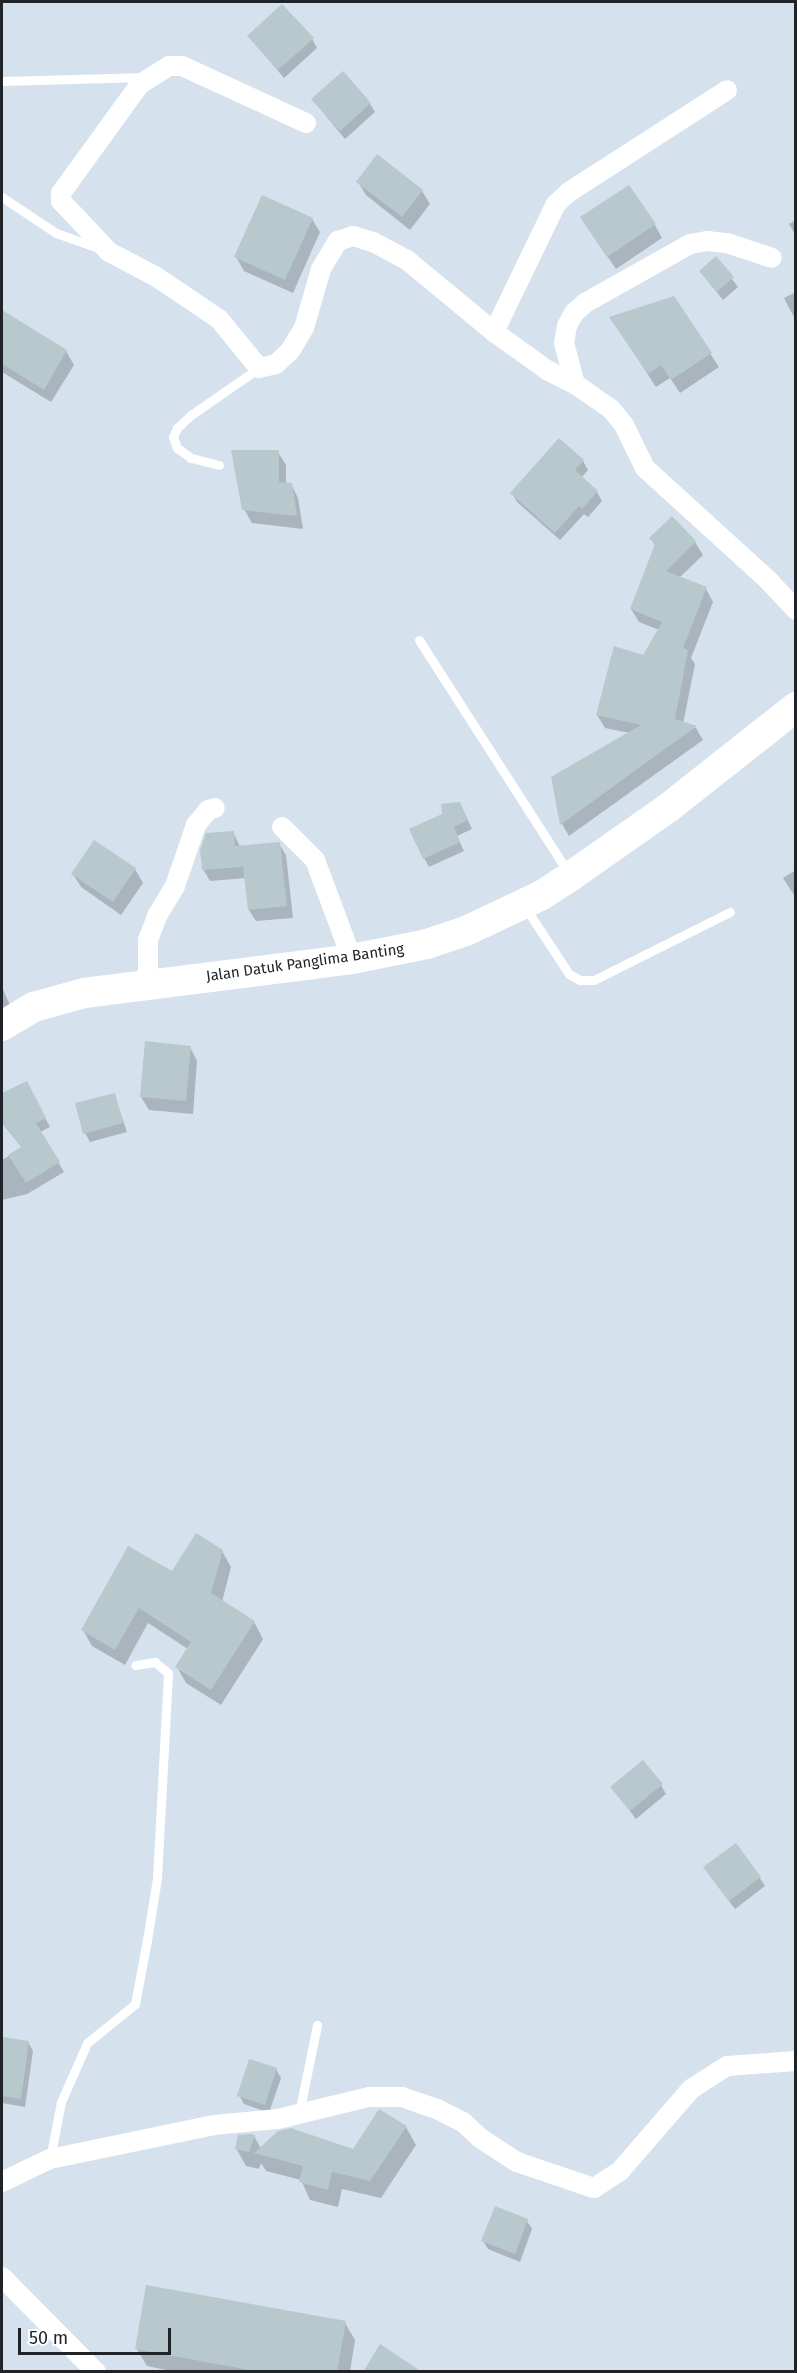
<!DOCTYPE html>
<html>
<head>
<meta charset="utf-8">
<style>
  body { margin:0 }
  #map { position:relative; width:797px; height:2373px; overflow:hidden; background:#d5e1ec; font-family:"Fira Sans",sans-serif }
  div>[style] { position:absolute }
  .shadow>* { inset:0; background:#0003 }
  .building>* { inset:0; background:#b7c9cd }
  .lane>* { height:9px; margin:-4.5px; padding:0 4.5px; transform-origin:4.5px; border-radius:4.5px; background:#fff }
  .street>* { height:20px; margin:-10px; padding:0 10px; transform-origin:10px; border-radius:10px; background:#fff }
  .primary>* { height:30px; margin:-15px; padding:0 15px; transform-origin:15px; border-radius:15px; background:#fff }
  span { translate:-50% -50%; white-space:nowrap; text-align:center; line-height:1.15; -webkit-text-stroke:4.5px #fff; paint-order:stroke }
  .street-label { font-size:15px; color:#202428 }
  .frame { position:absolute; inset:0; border:3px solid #202428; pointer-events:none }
  .scale { position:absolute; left:18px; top:2328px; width:153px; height:27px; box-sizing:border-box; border:3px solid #202428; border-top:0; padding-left:8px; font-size:18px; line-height:21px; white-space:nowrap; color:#202428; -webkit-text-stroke:4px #fff; paint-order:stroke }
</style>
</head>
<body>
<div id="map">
  <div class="shadow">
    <div style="clip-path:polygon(249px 36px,312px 39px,317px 48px,284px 78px)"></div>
    <div style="clip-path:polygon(313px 100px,370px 104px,375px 112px,345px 139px)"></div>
    <div style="clip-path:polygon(358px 182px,422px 191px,430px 204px,410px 230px,366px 195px)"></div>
    <div style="clip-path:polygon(312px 219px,320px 232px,293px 293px,244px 271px,236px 257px)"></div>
    <div style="clip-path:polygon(796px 220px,796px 236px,789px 224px)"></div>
    <div style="clip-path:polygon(655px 225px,662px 238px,616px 269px,590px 231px)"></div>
    <div style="clip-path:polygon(716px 258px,738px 287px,723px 300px,701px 272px)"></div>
    <div style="clip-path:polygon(796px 292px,796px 321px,784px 298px)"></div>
    <div style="clip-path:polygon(673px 297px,719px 367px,680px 393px,670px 378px,656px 387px,619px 330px)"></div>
    <div style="clip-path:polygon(6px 315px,66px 351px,74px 365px,51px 402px,2px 372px,2px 323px)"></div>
    <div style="clip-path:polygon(278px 452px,286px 465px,286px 484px,291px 484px,298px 498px,303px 529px,252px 523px,244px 509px)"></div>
    <div style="clip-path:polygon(583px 461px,588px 470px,581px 478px,597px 492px,602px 501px,588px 517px,584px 514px,560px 540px,517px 502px,512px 493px)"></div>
    <div style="clip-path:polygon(651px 538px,695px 542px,703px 555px,679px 578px,706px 589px,713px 602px,691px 658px,695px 664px,683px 724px,696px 728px,703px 740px,569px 836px,562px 824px,553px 777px,630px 733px,605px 728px,597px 715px,644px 656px,659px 630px,639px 622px,631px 609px,656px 547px)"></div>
    <div style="clip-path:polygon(464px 812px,472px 829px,457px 836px,464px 851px,429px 867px,424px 858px)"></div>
    <div style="clip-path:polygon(233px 832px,240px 847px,279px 844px,286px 855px,293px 918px,256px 921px,249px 910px,246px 878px,210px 881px,203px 869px)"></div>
    <div style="clip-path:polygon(95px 842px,135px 869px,143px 883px,121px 915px,81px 887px,73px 874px)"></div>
    <div style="clip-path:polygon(796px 870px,796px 898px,783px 878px)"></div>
    <div style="clip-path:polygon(2px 987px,12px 1010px,2px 1015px)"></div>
    <div style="clip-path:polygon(190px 1047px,197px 1061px,193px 1114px,149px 1110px,141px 1097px)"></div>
    <div style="clip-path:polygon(26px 1083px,50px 1127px,40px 1132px,64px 1172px,27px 1194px,2px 1200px,2px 1160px,22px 1148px,2px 1123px,2px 1095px)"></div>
    <div style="clip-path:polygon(114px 1094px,127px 1132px,90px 1142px,85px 1133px)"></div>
    <div style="clip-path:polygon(222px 1551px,231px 1567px,222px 1602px,254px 1622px,263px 1639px,221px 1705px,186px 1683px,177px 1667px,188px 1649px,148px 1623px,125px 1665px,92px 1646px,83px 1630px,172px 1573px)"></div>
    <div style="clip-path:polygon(661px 1785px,666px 1794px,636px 1819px,612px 1787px)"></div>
    <div style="clip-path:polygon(710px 1876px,760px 1878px,765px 1886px,735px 1909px)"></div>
    <div style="clip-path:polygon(2px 2038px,28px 2042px,33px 2051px,25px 2107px,2px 2103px)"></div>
    <div style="clip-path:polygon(276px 2069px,281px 2078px,269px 2113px,244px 2104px,239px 2095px)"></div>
    <div style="clip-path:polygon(406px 2127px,416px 2145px,381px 2198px,342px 2189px,338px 2207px,310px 2200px,301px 2180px,266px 2171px,261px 2163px,259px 2169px,246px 2166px,236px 2148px,254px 2136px,261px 2149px,354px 2150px)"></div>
    <div style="clip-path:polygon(527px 2221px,532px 2229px,520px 2262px,488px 2249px,483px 2241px)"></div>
    <div style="clip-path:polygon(345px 2323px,355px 2340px,350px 2372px,176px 2372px,147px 2366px,137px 2349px)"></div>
  </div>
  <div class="building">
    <div style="clip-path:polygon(282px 4px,314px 38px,278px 70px,247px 36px)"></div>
    <div style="clip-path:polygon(343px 71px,371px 103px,340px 131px,311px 99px)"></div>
    <div style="clip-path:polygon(377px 154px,423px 190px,402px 217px,356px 182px)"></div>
    <div style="clip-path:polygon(629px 185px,656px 224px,607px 257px,580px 217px)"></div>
    <div style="clip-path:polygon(262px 195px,313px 218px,285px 280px,234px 257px)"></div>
    <div style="clip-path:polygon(716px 256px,734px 277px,717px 292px,699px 271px)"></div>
    <div style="clip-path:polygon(674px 296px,712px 353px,671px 380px,661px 365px,648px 374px,609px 317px)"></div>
    <div style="clip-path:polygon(2px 310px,67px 350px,44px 390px,2px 364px)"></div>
    <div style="clip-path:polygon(559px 438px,584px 460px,575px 470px,598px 491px,582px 509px,579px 506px,555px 533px,510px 493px)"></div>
    <div style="clip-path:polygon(231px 450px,279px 450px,279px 482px,292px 483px,297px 516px,242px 510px)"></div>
    <div style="clip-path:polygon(672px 516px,696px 541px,666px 571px,707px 587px,683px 648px,688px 650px,675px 719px,697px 726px,560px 825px,551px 777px,641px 725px,596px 715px,614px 646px,643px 655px,662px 622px,630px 609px,655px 544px,649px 538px)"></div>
    <div style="clip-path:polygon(460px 802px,468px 820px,454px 827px,460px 842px,423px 859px,409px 829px,442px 814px,441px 804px)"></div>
    <div style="clip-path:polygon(234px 831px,235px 846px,280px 842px,287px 906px,248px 910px,243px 867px,202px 870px,200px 850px,206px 833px)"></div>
    <div style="clip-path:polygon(94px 840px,136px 868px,113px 902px,71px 874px)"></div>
    <div style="clip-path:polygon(145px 1041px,191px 1046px,186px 1101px,140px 1097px)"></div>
    <div style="clip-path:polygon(27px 1081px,46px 1118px,36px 1123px,60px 1162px,26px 1183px,8px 1155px,21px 1147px,2px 1122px,2px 1093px)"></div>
    <div style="clip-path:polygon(115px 1093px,123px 1123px,83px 1134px,75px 1103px)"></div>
    <div style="clip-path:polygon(196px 1533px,223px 1550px,211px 1593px,255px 1621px,211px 1690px,175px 1667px,191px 1642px,139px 1608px,115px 1650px,81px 1630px,128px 1546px,172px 1571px)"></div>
    <div style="clip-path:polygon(643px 1760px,663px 1784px,630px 1811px,610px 1787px)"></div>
    <div style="clip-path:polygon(736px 1843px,761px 1877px,729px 1901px,703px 1867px)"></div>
    <div style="clip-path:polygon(2px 2037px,29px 2041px,21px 2099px,2px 2096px)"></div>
    <div style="clip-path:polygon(249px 2059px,277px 2068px,265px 2105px,237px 2096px)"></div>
    <div style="clip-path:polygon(379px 2109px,407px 2126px,370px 2181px,332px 2172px,328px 2190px,299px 2182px,303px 2166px,254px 2153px,278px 2131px,291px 2128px,353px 2149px)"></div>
    <div style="clip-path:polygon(250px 2134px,255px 2135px,249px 2152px,235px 2149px,238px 2135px)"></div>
    <div style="clip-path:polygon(495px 2206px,528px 2219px,515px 2254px,481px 2241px)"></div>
    <div style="clip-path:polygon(146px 2285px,346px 2321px,337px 2372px,260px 2372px,135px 2349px)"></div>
    <div style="clip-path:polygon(380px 2344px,422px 2372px,363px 2372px)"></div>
  </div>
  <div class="lane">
    <div style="left:2px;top:81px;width:144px;rotate:-1.6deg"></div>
    <div style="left:2px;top:197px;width:65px;rotate:33.7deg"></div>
    <div style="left:56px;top:233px;width:48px;rotate:19.6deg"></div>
    <div style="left:219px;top:465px;width:29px;rotate:-166deg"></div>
    <div style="left:191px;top:458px;width:17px;rotate:-144deg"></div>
    <div style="left:177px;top:448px;width:12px;rotate:-110deg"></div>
    <div style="left:173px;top:437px;width:10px;rotate:-66deg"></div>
    <div style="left:177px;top:428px;width:19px;rotate:-43deg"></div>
    <div style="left:191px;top:415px;width:83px;rotate:-34.7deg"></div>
    <div style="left:419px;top:640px;width:276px;rotate:57.3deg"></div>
    <div style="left:525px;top:907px;width:80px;rotate:56.7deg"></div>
    <div style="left:569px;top:974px;width:13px;rotate:29deg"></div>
    <div style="left:580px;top:980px;width:14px"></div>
    <div style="left:594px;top:980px;width:152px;rotate:-26.6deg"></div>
    <div style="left:299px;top:2113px;width:90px;rotate:-78.4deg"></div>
    <div style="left:50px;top:2159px;width:58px;rotate:-79.1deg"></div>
    <div style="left:61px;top:2102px;width:64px;rotate:-66.2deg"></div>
    <div style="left:87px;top:2043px;width:62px;rotate:-39.1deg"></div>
    <div style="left:135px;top:2004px;width:65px;rotate:-79.4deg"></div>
    <div style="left:147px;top:1940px;width:63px;rotate:-80.8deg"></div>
    <div style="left:157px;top:1878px;width:205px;rotate:-86.9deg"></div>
    <div style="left:168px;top:1673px;width:17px;rotate:-140deg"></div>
    <div style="left:155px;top:1662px;width:20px;rotate:171deg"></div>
  </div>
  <div class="street">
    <div style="left:306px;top:123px;width:136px;rotate:-155.3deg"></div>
    <div style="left:182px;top:66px;width:13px;rotate:180deg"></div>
    <div style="left:169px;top:66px;width:34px;rotate:148deg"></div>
    <div style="left:140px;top:84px;width:135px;rotate:125.9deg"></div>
    <div style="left:61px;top:193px;width:8px;rotate:90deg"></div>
    <div style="left:61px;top:201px;width:70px;rotate:46.7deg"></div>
    <div style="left:109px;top:252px;width:52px;rotate:27.6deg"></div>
    <div style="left:155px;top:276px;width:77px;rotate:33.9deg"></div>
    <div style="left:219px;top:319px;width:63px;rotate:50.8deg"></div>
    <div style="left:259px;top:368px;width:17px;rotate:-13deg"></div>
    <div style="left:276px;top:364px;width:19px;rotate:-43deg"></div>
    <div style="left:290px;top:351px;width:27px;rotate:-59deg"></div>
    <div style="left:304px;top:328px;width:61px;rotate:-73.9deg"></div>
    <div style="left:321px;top:269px;width:33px;rotate:-59deg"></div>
    <div style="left:338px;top:241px;width:16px;rotate:-18deg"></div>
    <div style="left:353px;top:236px;width:21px;rotate:17deg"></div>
    <div style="left:373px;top:242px;width:38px;rotate:28deg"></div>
    <div style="left:407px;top:260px;width:113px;rotate:39.6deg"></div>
    <div style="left:494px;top:332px;width:65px;rotate:35.6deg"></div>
    <div style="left:547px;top:370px;width:31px;rotate:27deg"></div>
    <div style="left:575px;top:384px;width:44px;rotate:34.8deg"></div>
    <div style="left:611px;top:409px;width:21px;rotate:51deg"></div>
    <div style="left:624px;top:425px;width:48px;rotate:64deg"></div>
    <div style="left:645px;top:468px;width:168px;rotate:42.3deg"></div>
    <div style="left:769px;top:581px;width:40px;rotate:47deg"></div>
    <div style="left:494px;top:332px;width:142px;rotate:-64.2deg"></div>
    <div style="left:556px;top:204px;width:18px;rotate:-43deg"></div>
    <div style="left:569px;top:192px;width:188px;rotate:-32.8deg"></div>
    <div style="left:575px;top:384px;width:42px;rotate:-105deg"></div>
    <div style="left:564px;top:343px;width:17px;rotate:-80deg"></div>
    <div style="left:567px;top:326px;width:15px;rotate:-62deg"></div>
    <div style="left:574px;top:313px;width:15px;rotate:-42deg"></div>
    <div style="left:585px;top:303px;width:120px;rotate:-29.3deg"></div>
    <div style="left:690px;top:244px;width:17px;rotate:-10deg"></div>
    <div style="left:707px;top:241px;width:20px;rotate:6deg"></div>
    <div style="left:727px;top:243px;width:47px;rotate:18.4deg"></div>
    <div style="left:282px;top:827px;width:47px;rotate:45deg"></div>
    <div style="left:315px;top:860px;width:106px;rotate:69.5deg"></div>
    <div style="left:148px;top:985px;width:45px;rotate:-90deg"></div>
    <div style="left:148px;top:940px;width:26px;rotate:-69deg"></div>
    <div style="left:157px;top:916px;width:35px;rotate:-59deg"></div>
    <div style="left:175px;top:886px;width:65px;rotate:-71deg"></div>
    <div style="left:196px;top:825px;width:19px;rotate:-51deg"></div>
    <div style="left:208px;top:810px;width:7px;rotate:-16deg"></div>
    <div style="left:2px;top:2182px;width:53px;rotate:-25.6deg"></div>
    <div style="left:50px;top:2159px;width:167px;rotate:-11.7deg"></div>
    <div style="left:214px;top:2125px;width:64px;rotate:-5.4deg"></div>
    <div style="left:278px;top:2119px;width:94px;rotate:-13.6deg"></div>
    <div style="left:369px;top:2097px;width:33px"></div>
    <div style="left:402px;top:2097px;width:39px;rotate:19deg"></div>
    <div style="left:439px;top:2110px;width:27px;rotate:27deg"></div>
    <div style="left:463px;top:2122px;width:23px;rotate:43deg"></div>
    <div style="left:480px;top:2138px;width:44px;rotate:33deg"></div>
    <div style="left:517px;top:2162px;width:81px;rotate:18.7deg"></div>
    <div style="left:594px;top:2188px;width:31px;rotate:-33deg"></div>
    <div style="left:620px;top:2171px;width:108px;rotate:-49.1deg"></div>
    <div style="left:691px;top:2089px;width:43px;rotate:-32.6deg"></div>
    <div style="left:727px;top:2066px;width:69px;rotate:-4.1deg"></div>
    <div style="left:2px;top:2277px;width:134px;rotate:45.3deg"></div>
  </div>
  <div class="primary">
    <div style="left:2px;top:1026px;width:37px;rotate:-31deg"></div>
    <div style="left:34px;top:1007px;width:52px;rotate:-15.6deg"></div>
    <div style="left:84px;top:993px;width:270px;rotate:-7.2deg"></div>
    <div style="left:352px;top:959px;width:76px;rotate:-11.3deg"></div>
    <div style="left:427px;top:944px;width:41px;rotate:-18.4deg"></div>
    <div style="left:466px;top:931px;width:84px;rotate:-25.3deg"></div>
    <div style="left:542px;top:895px;width:35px;rotate:-33deg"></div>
    <div style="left:571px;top:876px;width:118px;rotate:-35deg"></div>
    <div style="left:668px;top:808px;width:163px;rotate:-38.3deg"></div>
  </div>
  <div class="street-label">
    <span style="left:305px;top:963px;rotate:-8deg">Jalan Datuk Panglima Banting</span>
  </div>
  <div class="frame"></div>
  <div class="scale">50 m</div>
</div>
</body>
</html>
